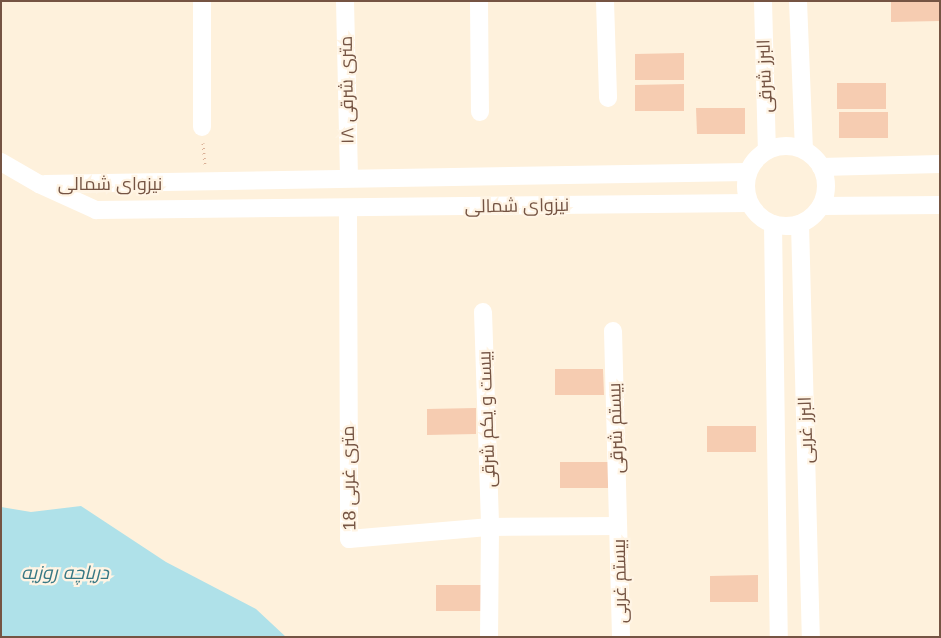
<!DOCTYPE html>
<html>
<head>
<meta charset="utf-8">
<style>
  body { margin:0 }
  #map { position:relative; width:941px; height:638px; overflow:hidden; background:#fef1dc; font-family:Helvetica,Cairo,sans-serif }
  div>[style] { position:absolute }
  .water>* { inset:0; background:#afe1e9 }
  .building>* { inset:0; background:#f6ccb1 }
  .path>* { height:3px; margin-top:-1.5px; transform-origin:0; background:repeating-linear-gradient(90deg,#daaf95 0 1px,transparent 0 5px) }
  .minor>* { height:18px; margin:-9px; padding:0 9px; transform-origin:9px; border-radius:9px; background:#fff }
  .minor>.ring { margin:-9px; padding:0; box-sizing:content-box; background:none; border:18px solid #fff; border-radius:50% }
  span { translate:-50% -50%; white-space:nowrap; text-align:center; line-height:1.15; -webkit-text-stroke:4.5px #fff4e4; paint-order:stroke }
  .street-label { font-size:18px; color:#755443 }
  .water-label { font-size:19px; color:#387884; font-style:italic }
  .frame { position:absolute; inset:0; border:2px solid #755443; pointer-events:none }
</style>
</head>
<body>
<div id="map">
  <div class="water">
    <div style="clip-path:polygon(81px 506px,166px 562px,256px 609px,286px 637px,1px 637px,1px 507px,31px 512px)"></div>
  </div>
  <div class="building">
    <div style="clip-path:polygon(891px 1px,940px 1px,940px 21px,891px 22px)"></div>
    <div style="clip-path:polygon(684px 53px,684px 80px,635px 80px,635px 54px)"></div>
    <div style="clip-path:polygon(837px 83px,886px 83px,886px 109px,837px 109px)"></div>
    <div style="clip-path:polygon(684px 84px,684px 111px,635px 111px,635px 85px)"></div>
    <div style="clip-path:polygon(696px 108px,745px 108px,745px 134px,697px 134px)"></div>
    <div style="clip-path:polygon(839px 112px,888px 112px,888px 138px,839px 138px)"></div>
    <div style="clip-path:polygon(555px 369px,603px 369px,604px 395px,555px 395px)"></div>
    <div style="clip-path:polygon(476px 408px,476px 434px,427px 435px,427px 409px)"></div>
    <div style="clip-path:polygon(707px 426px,756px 426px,756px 452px,707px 452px)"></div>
    <div style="clip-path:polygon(560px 462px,608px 462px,608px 488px,560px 488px)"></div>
    <div style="clip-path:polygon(758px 575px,758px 602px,710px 602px,710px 576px)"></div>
    <div style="clip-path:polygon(436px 585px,485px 585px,485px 611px,436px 611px)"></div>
  </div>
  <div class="path">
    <div style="left:203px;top:143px;width:21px;rotate:85deg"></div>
  </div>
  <div class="minor">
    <div style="left:202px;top:1px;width:126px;rotate:90deg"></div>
    <div style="left:345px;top:1px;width:177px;rotate:88.7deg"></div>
    <div style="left:479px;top:1px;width:111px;rotate:89.5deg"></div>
    <div style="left:605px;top:1px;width:97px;rotate:88.2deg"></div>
    <div style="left:763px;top:1px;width:149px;rotate:88.5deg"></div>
    <div style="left:798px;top:1px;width:149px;rotate:87.7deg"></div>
    <div class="ring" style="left:746px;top:146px;width:62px;height:62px"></div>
    <div style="left:1px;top:162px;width:44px;rotate:30.1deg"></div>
    <div style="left:39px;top:184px;width:63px;rotate:24.5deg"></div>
    <div style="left:96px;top:210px;width:653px;rotate:-0.61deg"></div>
    <div style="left:821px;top:167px;width:119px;rotate:-1.4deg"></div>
    <div style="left:45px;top:184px;width:702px;rotate:-0.98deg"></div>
    <div style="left:821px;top:206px;width:119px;rotate:-0.5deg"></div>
    <div style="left:348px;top:209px;width:330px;rotate:89.8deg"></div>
    <div style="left:349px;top:539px;width:142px;rotate:-4.9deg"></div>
    <div style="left:490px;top:527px;width:128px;rotate:-0.4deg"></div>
    <div style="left:773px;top:224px;width:413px;rotate:89.2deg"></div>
    <div style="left:800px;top:224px;width:413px;rotate:88.5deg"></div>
    <div style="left:483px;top:312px;width:215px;rotate:88.1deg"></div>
    <div style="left:490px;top:527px;width:110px;rotate:90.5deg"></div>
    <div style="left:613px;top:331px;width:306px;rotate:88.5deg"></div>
  </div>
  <div class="street-label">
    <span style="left:765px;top:76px;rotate:-92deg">البرز شرقی</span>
    <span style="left:347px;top:90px;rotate:-91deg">۱۸ متری شرقی</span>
    <span style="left:110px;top:184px">نیزوای شمالی</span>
    <span style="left:517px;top:206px;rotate:-1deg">نیزوای شمالی</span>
    <span style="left:487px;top:419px;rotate:-92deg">بیست و یکم شرقی</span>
    <span style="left:616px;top:428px;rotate:-92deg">بیستم شرقی</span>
    <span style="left:806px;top:430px;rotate:-92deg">البرز غربی</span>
    <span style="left:349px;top:478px;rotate:-91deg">18 متری غربی</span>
    <span style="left:620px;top:581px;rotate:-91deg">بیستم غربی</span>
  </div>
  <div class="water-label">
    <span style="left:65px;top:573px">دریاچه روزیه</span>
  </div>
  <div class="frame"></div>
</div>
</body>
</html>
